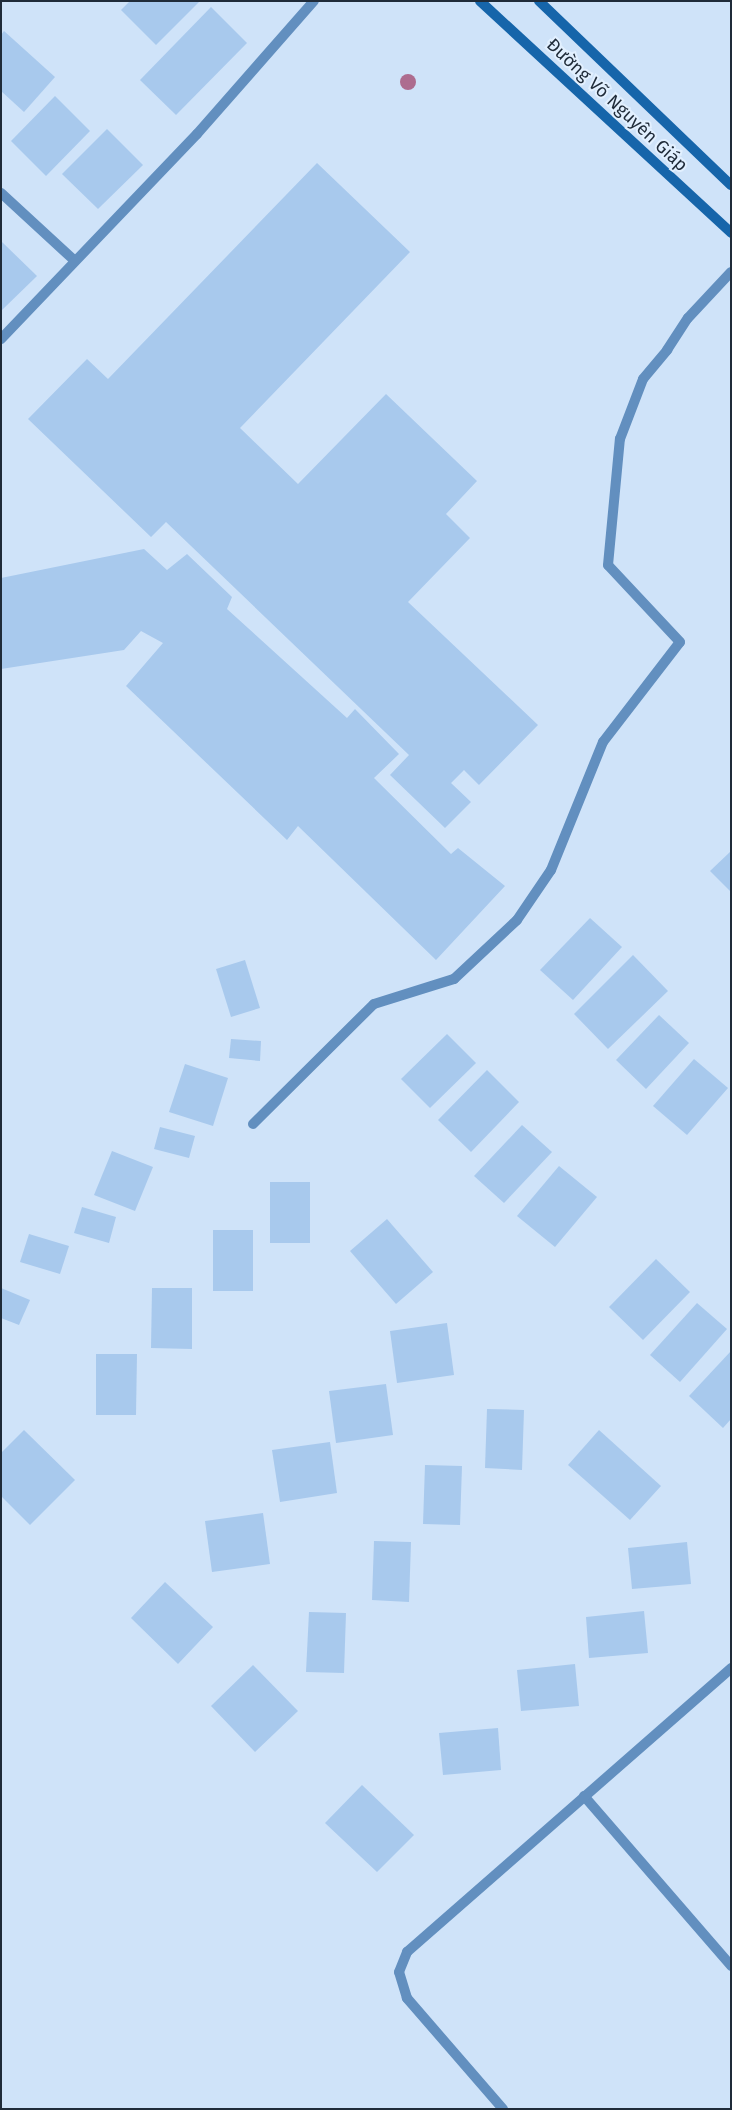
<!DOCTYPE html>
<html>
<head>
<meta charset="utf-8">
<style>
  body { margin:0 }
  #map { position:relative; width:732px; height:2110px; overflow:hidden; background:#cfe3f9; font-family:"Fira Sans",sans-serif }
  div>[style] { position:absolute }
  .building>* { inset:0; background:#a8c9ed }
  .service>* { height:10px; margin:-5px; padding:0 5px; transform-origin:5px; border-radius:5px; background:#628fbf }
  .secondary>* { height:10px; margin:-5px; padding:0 5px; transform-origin:5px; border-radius:5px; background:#1665aa }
  .trees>* { width:16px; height:16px; margin:-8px; border-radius:50%; background:#ad6c8f }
  span { translate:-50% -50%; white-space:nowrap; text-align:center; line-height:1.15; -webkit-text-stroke:4px #e2f0ff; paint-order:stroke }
  .street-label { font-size:18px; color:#1f2b39 }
  .frame { position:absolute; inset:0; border:2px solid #1f2b39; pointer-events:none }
</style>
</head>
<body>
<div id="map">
  <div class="building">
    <div style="clip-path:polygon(130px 1px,200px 1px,156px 45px,121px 10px)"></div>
    <div style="clip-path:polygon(211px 7px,247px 43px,176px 115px,140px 80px)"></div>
    <div style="clip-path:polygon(4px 31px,55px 77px,24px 112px,1px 91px,1px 35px)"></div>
    <div style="clip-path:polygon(55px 96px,90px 131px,46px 176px,11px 141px)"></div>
    <div style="clip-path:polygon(107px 129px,143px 165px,98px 209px,62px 174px)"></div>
    <div style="clip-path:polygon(317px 163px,410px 252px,240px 428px,298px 484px,386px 394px,477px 481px,446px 514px,470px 538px,408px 602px,538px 725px,479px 785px,464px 770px,451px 783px,471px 802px,445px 828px,390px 775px,409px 755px,166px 522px,151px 537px,28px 419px,87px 359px,108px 379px)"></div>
    <div style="clip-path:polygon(1px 241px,37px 276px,1px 311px)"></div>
    <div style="clip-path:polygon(144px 549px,167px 570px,187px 554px,232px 597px,227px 609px,347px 718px,355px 709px,399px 754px,374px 778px,451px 854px,458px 848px,505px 886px,436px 960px,298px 826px,287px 840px,126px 686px,163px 643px,141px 631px,124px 650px,1px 669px,1px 578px)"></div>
    <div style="clip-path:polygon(731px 851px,731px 892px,710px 871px)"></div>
    <div style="clip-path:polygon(590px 918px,622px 947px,573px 1000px,540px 970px)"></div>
    <div style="clip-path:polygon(633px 955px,668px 991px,608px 1049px,574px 1014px)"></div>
    <div style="clip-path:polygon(245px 960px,260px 1008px,231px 1017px,216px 969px)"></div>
    <div style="clip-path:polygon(659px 1015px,689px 1043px,646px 1089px,616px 1060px)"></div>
    <div style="clip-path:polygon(447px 1034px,476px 1063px,430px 1108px,401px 1079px)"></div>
    <div style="clip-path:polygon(231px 1039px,261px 1041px,260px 1061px,229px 1058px)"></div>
    <div style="clip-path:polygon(694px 1059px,728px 1088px,687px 1135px,653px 1106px)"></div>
    <div style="clip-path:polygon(185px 1064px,228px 1078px,213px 1126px,169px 1112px)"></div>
    <div style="clip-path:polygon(487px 1070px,519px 1102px,471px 1152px,438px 1120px)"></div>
    <div style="clip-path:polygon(522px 1125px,552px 1152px,504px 1203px,474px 1176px)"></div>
    <div style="clip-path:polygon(160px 1127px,195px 1136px,189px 1158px,154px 1149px)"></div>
    <div style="clip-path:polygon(112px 1151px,153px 1167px,135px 1211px,94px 1195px)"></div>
    <div style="clip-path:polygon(559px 1166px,597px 1197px,555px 1247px,517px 1216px)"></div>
    <div style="clip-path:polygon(270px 1182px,310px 1182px,310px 1243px,270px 1243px)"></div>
    <div style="clip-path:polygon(82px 1207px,116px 1217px,109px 1243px,74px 1233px)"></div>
    <div style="clip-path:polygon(387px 1219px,433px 1272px,396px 1304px,350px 1251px)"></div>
    <div style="clip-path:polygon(213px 1230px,253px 1230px,253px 1291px,213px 1291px)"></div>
    <div style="clip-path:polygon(29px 1234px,69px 1246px,60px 1274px,20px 1262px)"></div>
    <div style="clip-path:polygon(656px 1259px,690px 1292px,643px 1340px,609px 1307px)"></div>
    <div style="clip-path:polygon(1px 1288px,30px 1300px,19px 1325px,1px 1318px)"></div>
    <div style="clip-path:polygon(152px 1288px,192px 1288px,192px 1349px,151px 1348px)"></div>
    <div style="clip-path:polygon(697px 1303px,727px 1329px,680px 1382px,650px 1355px)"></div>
    <div style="clip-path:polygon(447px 1323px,454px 1375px,397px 1383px,390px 1331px)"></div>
    <div style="clip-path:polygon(731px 1351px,731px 1419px,723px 1428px,689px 1396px)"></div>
    <div style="clip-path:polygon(96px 1354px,137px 1354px,136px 1415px,96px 1415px)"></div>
    <div style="clip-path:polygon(386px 1384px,393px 1435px,336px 1443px,329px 1391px)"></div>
    <div style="clip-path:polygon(487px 1409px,524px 1410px,522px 1470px,485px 1468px)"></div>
    <div style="clip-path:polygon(24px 1430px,75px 1480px,30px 1525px,1px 1496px,1px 1453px)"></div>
    <div style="clip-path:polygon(599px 1430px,661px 1486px,630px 1520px,568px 1465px)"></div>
    <div style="clip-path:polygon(330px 1442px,337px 1493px,280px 1502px,272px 1450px)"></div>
    <div style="clip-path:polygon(425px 1465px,462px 1466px,460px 1525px,423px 1524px)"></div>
    <div style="clip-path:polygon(263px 1513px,270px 1564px,212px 1572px,205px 1521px)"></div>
    <div style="clip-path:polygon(374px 1541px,411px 1542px,409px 1602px,372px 1600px)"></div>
    <div style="clip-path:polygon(687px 1542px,691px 1584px,632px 1589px,628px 1548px)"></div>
    <div style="clip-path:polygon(165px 1582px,213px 1627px,178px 1664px,131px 1618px)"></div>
    <div style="clip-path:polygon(644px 1611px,648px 1653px,589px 1658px,586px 1617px)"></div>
    <div style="clip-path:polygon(309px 1612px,346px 1613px,344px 1673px,306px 1672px)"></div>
    <div style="clip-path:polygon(575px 1664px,579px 1706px,521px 1711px,517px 1670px)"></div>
    <div style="clip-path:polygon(253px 1665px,298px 1711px,255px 1752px,211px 1706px)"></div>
    <div style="clip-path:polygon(498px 1728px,501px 1770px,443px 1775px,439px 1733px)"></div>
    <div style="clip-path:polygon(362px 1785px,414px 1835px,377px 1872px,325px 1823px)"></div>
  </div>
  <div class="service">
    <div style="left:1px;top:193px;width:100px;rotate:42.6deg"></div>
    <div style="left:1px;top:339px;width:284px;rotate:-46.3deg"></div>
    <div style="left:197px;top:134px;width:177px;rotate:-48.7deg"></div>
    <div style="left:253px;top:1124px;width:170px;rotate:-44.8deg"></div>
    <div style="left:374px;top:1004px;width:84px;rotate:-17.4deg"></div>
    <div style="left:454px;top:979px;width:86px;rotate:-43.1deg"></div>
    <div style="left:517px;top:920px;width:60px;rotate:-55.8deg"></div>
    <div style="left:551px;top:870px;width:138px;rotate:-67.9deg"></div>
    <div style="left:603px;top:742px;width:126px;rotate:-52.4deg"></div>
    <div style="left:680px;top:642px;width:105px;rotate:-133.1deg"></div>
    <div style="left:608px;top:565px;width:127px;rotate:-84.6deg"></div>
    <div style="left:620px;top:439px;width:64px;rotate:-69deg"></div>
    <div style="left:643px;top:379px;width:38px;rotate:-50deg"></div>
    <div style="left:667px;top:350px;width:38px;rotate:-57deg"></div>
    <div style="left:688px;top:318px;width:63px;rotate:-46.9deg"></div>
    <div style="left:584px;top:1796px;width:225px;rotate:49.1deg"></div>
    <div style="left:503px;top:2109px;width:147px;rotate:-130.9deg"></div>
    <div style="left:407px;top:1998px;width:27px;rotate:-107deg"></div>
    <div style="left:399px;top:1972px;width:22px;rotate:-68deg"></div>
    <div style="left:407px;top:1952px;width:431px;rotate:-41.2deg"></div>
  </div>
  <div class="secondary">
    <div style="left:480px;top:1px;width:342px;rotate:42.7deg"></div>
    <div style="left:539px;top:1px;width:266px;rotate:43.8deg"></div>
  </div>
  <div class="trees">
    <div style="left:408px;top:82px"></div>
  </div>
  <div class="street-label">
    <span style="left:617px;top:105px;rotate:43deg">Đường Võ Nguyên Giáp</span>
  </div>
  <div class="frame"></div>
</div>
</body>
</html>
